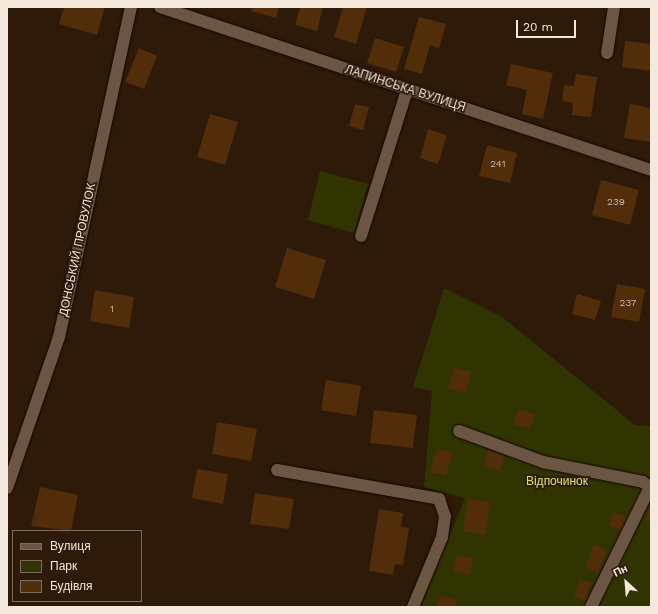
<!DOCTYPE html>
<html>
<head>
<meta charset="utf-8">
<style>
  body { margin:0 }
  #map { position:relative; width:658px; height:614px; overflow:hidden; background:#2d1a09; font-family:"Work Sans",sans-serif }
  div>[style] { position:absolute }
  .green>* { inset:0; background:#303401 }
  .building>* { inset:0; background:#522d09 }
  .roads { filter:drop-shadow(0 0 1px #140500) drop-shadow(0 0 1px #140500) }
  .minor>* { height:12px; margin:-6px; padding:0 6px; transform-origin:6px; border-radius:6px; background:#6b5543 }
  span { translate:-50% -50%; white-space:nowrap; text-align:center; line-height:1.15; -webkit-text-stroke:3.5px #2d1a09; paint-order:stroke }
  .number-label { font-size:10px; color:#ccb9a8 }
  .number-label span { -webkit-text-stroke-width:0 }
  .street-label { font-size:12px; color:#f5e8dd }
  .park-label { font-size:12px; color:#dbe669 }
  .frame { position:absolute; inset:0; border:8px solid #f5e8dd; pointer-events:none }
  .legend { position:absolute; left:12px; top:530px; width:130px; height:72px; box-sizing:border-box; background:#2d1a09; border:1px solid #7d6c5e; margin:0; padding:5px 7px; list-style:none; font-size:12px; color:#f5e8dd }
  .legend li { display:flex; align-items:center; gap:8px; height:20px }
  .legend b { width:20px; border:1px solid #7d6c5e }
  .north { position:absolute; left:606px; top:562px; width:40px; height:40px; -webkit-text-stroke:3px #2d1a09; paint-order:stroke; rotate:334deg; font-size:11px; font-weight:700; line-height:16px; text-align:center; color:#f5e8dd }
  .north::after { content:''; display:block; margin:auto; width:14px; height:18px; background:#f5e8dd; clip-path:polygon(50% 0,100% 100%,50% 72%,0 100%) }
  .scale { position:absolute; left:516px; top:20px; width:60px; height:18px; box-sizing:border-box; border:2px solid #f5e8dd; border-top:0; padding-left:5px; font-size:12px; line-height:14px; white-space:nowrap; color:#f5e8dd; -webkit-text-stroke:3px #2d1a09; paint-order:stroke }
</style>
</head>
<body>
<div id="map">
  <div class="green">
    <div style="clip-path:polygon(320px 171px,368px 184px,354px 233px,308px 220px)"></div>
    <div style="clip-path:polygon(444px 288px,502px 317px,635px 425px,651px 426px,651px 607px,421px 607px,465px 498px,424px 487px,432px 391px,413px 387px)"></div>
  </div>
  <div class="building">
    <div style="clip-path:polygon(64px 7px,105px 7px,97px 35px,59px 24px)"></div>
    <div style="clip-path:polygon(252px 7px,279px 7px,276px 18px,251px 11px)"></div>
    <div style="clip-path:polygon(300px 7px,323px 7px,317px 31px,295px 25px)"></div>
    <div style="clip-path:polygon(343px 7px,367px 7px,356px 44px,334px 37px)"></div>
    <div style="clip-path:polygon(419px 17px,446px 24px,439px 48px,430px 45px,422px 74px,404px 69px)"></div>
    <div style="clip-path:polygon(375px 38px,404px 47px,396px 72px,367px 63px)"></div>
    <div style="clip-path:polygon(625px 41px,651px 44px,651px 71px,622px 67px)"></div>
    <div style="clip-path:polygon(139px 48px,157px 56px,144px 89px,125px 82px)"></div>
    <div style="clip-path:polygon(511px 64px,553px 73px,543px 119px,522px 114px,527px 90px,506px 85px)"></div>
    <div style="clip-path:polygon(576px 74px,597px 77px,591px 117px,572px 115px,573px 103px,562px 101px,564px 85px,574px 86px)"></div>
    <div style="clip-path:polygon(355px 104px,369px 107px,363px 130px,349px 126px)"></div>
    <div style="clip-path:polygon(630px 104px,651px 108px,651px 142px,624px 138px)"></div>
    <div style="clip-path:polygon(210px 114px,238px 122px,225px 165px,197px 157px)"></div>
    <div style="clip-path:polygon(428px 129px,447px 135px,438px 164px,420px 158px)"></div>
    <div style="clip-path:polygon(487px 145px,517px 153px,510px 183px,479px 176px)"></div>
    <div style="clip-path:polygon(601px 180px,639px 190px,630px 225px,592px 215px)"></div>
    <div style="clip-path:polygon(287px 248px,326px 260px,314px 299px,275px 287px)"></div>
    <div style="clip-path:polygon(617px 284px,645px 289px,639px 322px,611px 317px)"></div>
    <div style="clip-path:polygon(95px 290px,134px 297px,129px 328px,90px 321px)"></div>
    <div style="clip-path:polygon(577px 294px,601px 301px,595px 320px,572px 314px)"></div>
    <div style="clip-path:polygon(454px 367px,471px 372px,465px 393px,448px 388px)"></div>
    <div style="clip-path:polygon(326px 380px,361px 386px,356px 416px,321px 410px)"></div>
    <div style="clip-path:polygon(518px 409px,535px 414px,530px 429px,513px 424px)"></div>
    <div style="clip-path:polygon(374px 410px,417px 415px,413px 448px,370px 443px)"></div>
    <div style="clip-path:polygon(217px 422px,257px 429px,251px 461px,212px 454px)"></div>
    <div style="clip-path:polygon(437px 448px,453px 453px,446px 476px,430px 472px)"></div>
    <div style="clip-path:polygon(488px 450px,505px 455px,500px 471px,483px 466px)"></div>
    <div style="clip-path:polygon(197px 469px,228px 474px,223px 504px,192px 498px)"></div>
    <div style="clip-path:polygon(40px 487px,78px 495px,71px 531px,31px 526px)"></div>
    <div style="clip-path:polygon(255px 493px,294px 499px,289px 529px,250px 524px)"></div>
    <div style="clip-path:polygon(468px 499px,490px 502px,485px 535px,463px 531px)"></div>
    <div style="clip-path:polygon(651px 503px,651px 522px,645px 520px)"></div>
    <div style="clip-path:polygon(379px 509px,403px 513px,401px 527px,409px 528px,403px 565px,395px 564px,393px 575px,369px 571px)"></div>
    <div style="clip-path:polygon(613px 512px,626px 516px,622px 530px,609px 526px)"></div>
    <div style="clip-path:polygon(594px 544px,607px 549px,599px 573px,586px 568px)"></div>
    <div style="clip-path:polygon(456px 555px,473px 559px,470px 575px,453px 571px)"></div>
    <div style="clip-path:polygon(580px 579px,591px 582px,585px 601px,574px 597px)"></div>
    <div style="clip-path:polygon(440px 595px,457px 600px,455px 607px,436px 607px)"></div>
  </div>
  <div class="roads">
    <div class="minor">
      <div style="left:160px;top:7px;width:517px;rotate:18.36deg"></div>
      <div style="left:607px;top:53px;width:47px;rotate:-81.3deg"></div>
      <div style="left:361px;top:236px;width:153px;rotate:-72.5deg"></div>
      <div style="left:459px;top:431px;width:90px;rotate:20.3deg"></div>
      <div style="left:543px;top:462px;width:102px;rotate:11.3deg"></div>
      <div style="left:643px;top:482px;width:9px;rotate:36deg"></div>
      <div style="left:650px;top:487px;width:134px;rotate:116.2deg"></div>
      <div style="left:277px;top:470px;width:165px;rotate:10.1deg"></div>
      <div style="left:439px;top:499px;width:18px;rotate:71deg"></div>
      <div style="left:445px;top:516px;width:21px;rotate:98deg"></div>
      <div style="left:442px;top:537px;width:76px;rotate:112.5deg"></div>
      <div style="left:7px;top:488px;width:160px;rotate:-71deg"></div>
      <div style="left:59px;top:337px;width:338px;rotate:-77.7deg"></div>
    </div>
  </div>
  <div class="number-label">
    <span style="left:498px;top:164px">241</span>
    <span style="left:616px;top:202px">239</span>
    <span style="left:628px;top:303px">237</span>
    <span style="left:112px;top:309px">1</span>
  </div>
  <div class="street-label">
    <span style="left:405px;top:89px;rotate:18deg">ЛАПИНСЬКА ВУЛИЦЯ</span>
    <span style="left:78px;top:250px;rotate:-78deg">ДОНСЬКИЙ ПРОВУЛОК</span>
  </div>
  <div class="park-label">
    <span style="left:557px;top:482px">Відпочинок</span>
  </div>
  <div class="frame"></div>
  <ul class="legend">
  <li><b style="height:5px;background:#6b5543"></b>Вулиця</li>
  <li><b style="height:11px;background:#303401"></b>Парк</li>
  <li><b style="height:11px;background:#522d09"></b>Будівля</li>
  </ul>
  <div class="north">Пн</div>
  <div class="scale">20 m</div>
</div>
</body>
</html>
